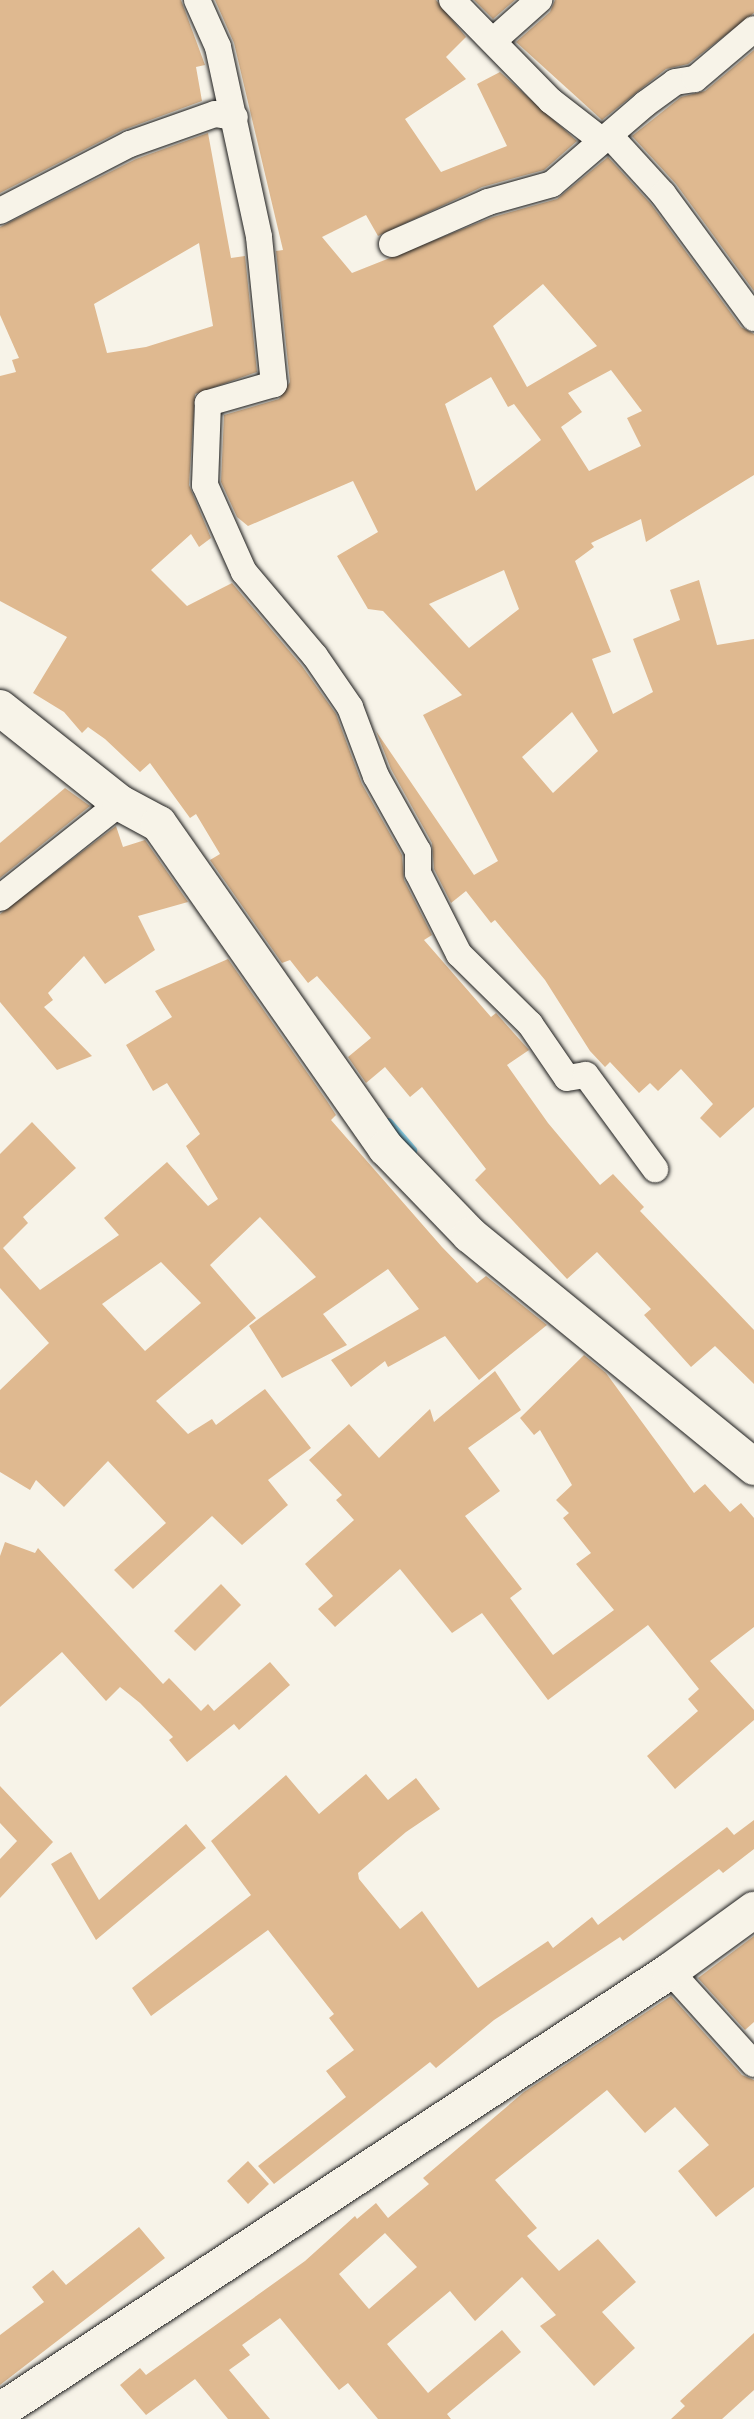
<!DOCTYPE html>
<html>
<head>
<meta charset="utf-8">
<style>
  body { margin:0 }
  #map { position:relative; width:754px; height:2419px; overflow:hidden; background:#f7f3e8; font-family:"Playpen Sans",sans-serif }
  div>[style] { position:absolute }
  .stream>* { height:9px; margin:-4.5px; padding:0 4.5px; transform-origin:4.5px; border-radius:4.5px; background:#89d2ea }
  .building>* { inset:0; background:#dfb990 }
  .roads { filter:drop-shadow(0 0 2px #1c1c1c) drop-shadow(0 0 2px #1c1c1c) }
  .street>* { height:26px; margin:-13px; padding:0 13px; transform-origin:13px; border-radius:13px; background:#f7f3e8 }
  .secondary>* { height:36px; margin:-18px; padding:0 18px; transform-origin:18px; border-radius:18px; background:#f7f3e8 }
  span { translate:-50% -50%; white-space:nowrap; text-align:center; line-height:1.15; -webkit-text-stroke:8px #f7f3e8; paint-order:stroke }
</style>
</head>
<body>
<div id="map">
  <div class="stream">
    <div style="left:388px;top:1122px;width:37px;rotate:49deg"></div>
  </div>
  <div class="building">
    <div style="clip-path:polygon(0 0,181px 0,205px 65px,196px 67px,202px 101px,123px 130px,0 193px)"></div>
    <div style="clip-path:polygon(evenodd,215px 0,436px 0,466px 37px,446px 57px,466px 79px,405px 119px,441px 172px,507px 146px,477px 84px,500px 72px,577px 141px,544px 170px,482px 187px,378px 236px,366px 215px,322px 237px,352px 273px,493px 217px,557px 199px,608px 157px,651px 204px,741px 327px,754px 334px,754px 475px,646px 542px,641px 519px,591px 543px,594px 547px,575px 561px,611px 652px,592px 659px,613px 714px,653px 692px,633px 639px,680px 620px,670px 590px,699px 580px,717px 645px,754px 639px,754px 1107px,720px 1138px,700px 1118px,713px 1104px,681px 1069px,658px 1091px,650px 1083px,639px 1093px,610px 1062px,605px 1067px,590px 1051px,545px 980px,495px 920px,491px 923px,466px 891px,451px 903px,434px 869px,432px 843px,391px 769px,376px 731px,474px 875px,498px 861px,423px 715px,462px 695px,383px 611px,368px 609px,337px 556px,378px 532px,353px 481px,248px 526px,237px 517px,221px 482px,224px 415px,279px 399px,290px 382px,276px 251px,283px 250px,234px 43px,215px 0,543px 284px,597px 346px,527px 387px,493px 326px,543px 284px,215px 0,611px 370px,642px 411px,627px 418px,641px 446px,589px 471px,561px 427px,582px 412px,568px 393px,611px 370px,215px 0,491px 377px,508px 407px,514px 404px,541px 440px,476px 491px,445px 404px,491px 377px,215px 0,504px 570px,519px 609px,469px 648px,429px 604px,504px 570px,215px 0,572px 712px,598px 751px,553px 793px,522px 757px,572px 712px)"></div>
    <div style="clip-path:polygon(474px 0,515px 0,493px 19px)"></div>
    <div style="clip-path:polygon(555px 0,754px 0,754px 13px,688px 64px,666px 69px,602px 120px,516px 42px,550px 12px)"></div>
    <div style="clip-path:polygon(754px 50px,754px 291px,676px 184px,632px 136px,681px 97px,705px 91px)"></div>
    <div style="clip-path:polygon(evenodd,208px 133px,231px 258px,245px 256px,257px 372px,195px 394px,189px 485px,211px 538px,199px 547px,191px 534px,151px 570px,187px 606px,232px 583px,302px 666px,336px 714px,362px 784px,402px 855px,404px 880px,432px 935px,424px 940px,491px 1017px,496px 1013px,529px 1050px,507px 1065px,548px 1123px,600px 1185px,613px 1174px,644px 1207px,640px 1211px,754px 1330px,754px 1384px,715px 1346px,691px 1367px,644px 1315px,651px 1309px,597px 1252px,567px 1279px,475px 1180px,486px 1169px,422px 1087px,410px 1097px,385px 1067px,366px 1083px,348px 1057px,371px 1038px,317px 976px,308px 983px,290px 960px,282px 963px,210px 860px,220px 854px,196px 814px,190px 818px,150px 763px,140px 772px,105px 739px,88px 727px,82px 733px,64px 712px,33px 693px,67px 637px,0 601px,0 376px,16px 372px,12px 360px,19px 358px,0 315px,0 227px,136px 159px,208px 133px,199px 243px,213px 326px,146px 347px,107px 353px,94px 304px,199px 243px)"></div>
    <div style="clip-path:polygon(65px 788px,90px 806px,0 878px,0 843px)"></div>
    <div style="clip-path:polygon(116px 826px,123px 847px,145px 840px,188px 902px,138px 916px,155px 950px,105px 984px,84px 956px,48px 993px,53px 1000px,44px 1007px,92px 1056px,57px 1070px,0 1002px,0 914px)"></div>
    <div style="clip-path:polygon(evenodd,228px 959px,327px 1101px,336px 1115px,331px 1120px,442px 1247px,477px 1283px,486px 1276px,547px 1325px,479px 1380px,445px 1336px,388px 1367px,385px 1361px,351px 1387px,331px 1360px,419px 1309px,388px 1269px,323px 1314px,347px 1345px,282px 1378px,249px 1326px,316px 1277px,260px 1217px,210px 1265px,256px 1318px,156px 1401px,188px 1434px,212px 1419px,216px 1425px,265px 1389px,311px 1448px,268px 1480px,288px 1505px,242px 1545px,212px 1516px,133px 1589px,114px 1570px,166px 1523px,108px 1461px,64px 1507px,36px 1480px,30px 1490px,0 1472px,0 1390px,49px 1343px,0 1288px,0 1154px,32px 1122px,76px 1168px,23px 1217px,28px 1223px,3px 1248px,40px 1290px,119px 1235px,104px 1218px,167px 1162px,208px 1206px,218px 1199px,186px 1146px,200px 1134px,167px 1083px,153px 1091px,126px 1045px,172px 1017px,155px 991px,228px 959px,161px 1262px,201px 1303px,145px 1351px,102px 1304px,161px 1262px)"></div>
    <div style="clip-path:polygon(584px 1355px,606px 1373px,694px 1493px,705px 1484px,730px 1512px,741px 1503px,754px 1518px,754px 1627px,710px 1661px,754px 1710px,754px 1720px,675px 1789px,647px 1756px,698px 1711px,688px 1699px,699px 1689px,648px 1625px,548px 1700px,482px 1613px,452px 1633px,400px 1569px,335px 1627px,318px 1609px,333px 1596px,305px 1564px,354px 1520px,336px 1500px,342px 1495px,309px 1460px,349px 1424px,379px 1458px,430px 1409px,434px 1422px,495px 1371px,521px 1410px,468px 1448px,500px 1491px,465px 1516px,522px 1589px,510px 1598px,553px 1655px,614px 1610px,576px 1564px,591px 1553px,563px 1518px,569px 1513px,556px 1500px,572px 1485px,540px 1430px,534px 1435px,520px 1418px)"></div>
    <div style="clip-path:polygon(5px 1542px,35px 1553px,38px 1548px,163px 1684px,169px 1678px,201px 1711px,208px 1704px,214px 1711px,270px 1662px,290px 1685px,239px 1730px,234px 1724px,187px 1762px,169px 1740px,173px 1737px,140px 1703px,120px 1687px,106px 1701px,62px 1652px,0 1707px,0 1556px)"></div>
    <div style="clip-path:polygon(221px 1584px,241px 1605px,195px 1651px,174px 1631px)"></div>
    <div style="clip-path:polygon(366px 1774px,388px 1800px,416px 1778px,440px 1809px,406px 1832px,358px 1873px,359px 1879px,400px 1929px,422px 1911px,478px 1988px,548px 1941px,553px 1948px,592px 1917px,598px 1925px,727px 1827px,734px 1835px,754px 1820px,754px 1849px,723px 1873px,719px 1869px,623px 1941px,620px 1937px,494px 2020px,436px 2068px,430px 2062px,274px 2184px,258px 2166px,346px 2097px,326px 2071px,354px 2050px,329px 2018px,334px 2014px,268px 1930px,151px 2016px,132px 1988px,251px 1895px,211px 1841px,286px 1775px,319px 1814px)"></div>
    <div style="clip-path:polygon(0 1786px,53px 1842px,0 1898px,0 1859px,17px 1841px,0 1823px)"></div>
    <div style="clip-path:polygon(186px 1824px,206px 1848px,96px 1940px,51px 1864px,71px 1852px,99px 1900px)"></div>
    <div style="clip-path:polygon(754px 1936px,754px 2022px,745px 2030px,698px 1978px)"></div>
    <div style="clip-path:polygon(evenodd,671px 1996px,742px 2075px,754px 2080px,754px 2187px,716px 2217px,678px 2171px,709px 2145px,675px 2107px,645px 2133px,607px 2090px,495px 2180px,537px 2228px,527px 2236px,559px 2271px,598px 2239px,636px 2282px,602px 2312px,635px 2348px,594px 2386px,540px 2326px,556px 2315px,522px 2277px,475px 2321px,450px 2291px,387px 2344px,428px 2393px,502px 2330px,521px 2352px,447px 2414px,451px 2419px,378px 2419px,348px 2383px,339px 2390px,280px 2318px,242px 2345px,250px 2355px,229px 2370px,270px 2419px,228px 2419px,195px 2379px,146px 2415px,120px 2385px,140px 2368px,146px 2375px,305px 2261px,355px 2216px,357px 2219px,376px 2203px,388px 2218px,429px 2184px,423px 2178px,524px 2092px,671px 1996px,385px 2233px,417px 2267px,369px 2309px,339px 2274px,385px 2233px)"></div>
    <div style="clip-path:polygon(248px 2161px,269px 2184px,248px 2204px,227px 2181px)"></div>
    <div style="clip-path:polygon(139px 2227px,165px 2258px,0 2385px,0 2335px,44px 2302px,32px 2287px,53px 2270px,66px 2285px)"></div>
    <div style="clip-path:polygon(754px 2333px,754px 2390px,722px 2419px,671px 2419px,685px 2406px,680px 2401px)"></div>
  </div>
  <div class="roads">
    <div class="street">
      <div style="left:197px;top:0;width:51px;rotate:65.9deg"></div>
      <div style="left:218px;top:47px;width:194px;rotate:77.8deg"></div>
      <div style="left:259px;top:237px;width:148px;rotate:84.2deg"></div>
      <div style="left:274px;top:384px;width:69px;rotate:163.9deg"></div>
      <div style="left:208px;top:403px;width:82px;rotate:92.1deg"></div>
      <div style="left:205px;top:485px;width:95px;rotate:65.9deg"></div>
      <div style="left:244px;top:572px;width:110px;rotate:49.8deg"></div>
      <div style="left:315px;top:656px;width:62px;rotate:55.5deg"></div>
      <div style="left:350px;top:707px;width:74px;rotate:69.4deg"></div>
      <div style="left:376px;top:776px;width:86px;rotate:60.8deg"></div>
      <div style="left:418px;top:851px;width:22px;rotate:90deg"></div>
      <div style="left:418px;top:873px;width:91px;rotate:63.2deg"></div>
      <div style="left:459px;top:954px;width:100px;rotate:44.6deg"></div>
      <div style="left:530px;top:1024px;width:65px;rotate:55.6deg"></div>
      <div style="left:567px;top:1078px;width:19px;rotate:-9deg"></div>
      <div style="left:586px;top:1075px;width:117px;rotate:53.7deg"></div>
      <div style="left:452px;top:0;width:141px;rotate:45.6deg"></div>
      <div style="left:551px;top:101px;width:62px;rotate:37.8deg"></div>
      <div style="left:493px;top:41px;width:62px;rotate:-41.7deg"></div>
      <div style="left:611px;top:137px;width:77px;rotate:47.6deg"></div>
      <div style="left:663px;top:194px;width:154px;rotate:53.7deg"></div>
      <div style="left:0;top:211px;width:146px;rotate:-27.3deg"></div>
      <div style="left:130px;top:144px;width:90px;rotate:-19.4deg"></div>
      <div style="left:215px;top:114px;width:20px;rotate:9deg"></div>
      <div style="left:392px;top:244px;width:105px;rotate:-23.6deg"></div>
      <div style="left:488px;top:202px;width:66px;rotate:-15.7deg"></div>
      <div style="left:552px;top:184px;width:123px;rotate:-40.7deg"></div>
      <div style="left:645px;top:104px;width:37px;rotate:-36deg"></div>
      <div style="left:675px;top:82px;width:20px;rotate:-9deg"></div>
      <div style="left:695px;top:79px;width:77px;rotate:-40.3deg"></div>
      <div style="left:0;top:898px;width:153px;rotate:-38.4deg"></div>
      <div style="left:670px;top:1971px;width:125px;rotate:47.9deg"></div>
    </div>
    <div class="secondary">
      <div style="left:0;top:708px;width:153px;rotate:38.4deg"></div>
      <div style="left:120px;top:803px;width:44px;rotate:28.3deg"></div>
      <div style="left:159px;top:824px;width:396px;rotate:55deg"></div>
      <div style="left:386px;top:1148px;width:121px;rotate:46deg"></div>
      <div style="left:470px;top:1235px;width:367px;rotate:39.2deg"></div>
      <div style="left:0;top:2411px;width:802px;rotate:-33.29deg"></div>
      <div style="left:670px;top:1971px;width:104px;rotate:-36deg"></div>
    </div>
  </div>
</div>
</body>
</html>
